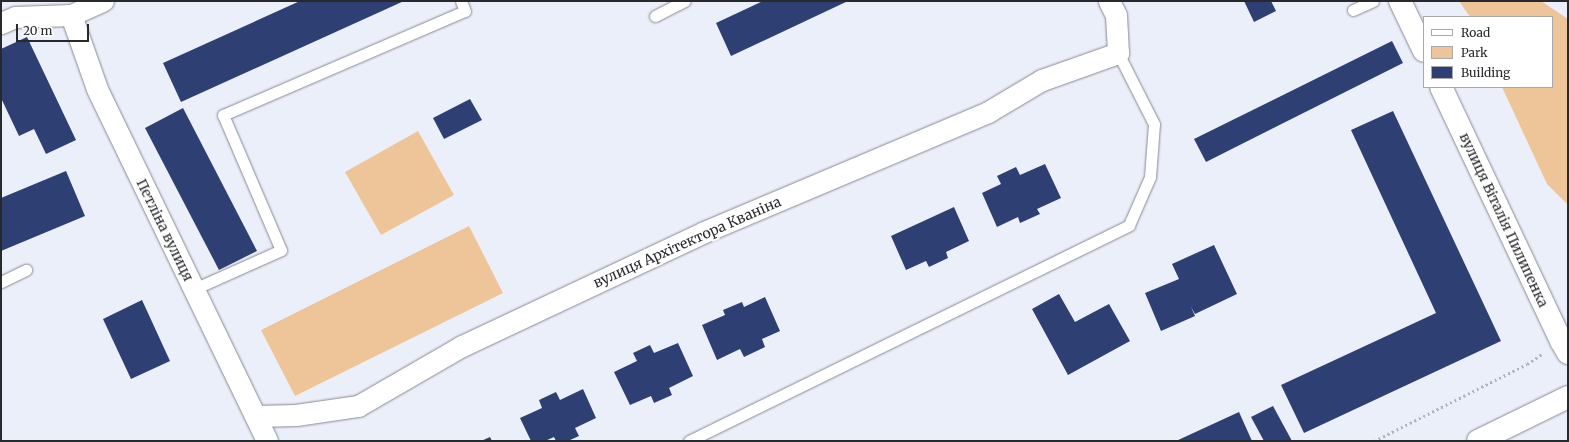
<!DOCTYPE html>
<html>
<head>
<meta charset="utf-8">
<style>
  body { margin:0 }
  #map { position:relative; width:1569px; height:442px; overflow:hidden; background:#ebeff9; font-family:Merriweather,serif }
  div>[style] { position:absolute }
  .green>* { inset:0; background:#eec598 }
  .building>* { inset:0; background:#2e3f74 }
  .path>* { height:2.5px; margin-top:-1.25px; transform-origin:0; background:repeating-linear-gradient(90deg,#afb2ba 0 2px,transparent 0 5px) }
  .roads { filter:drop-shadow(0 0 1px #868992) drop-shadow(0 0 1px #868992) }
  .lane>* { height:11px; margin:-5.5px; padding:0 5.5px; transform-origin:5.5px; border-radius:5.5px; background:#fff }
  .street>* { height:21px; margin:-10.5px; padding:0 10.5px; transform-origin:10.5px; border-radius:10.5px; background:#fff }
  .secondary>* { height:22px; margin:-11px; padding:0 11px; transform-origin:11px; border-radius:11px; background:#fff }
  span { translate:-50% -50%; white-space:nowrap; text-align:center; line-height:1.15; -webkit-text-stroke:4px #fff; paint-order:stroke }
  .street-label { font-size:14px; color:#28292d }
  .frame { position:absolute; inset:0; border:2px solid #28292d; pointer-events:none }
  .legend { position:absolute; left:1423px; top:16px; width:130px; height:72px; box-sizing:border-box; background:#fff; border:1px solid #a9a9ab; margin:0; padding:5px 7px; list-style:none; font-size:12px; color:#28292d }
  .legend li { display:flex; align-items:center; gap:8px; height:20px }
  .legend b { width:20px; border:1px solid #a9a9ab }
  .scale { position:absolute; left:16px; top:24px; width:73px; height:18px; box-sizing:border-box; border:2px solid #28292d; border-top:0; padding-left:5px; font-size:12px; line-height:14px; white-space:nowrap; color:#28292d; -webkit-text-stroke:3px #fff; paint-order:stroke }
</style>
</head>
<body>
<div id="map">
  <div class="green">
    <div style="clip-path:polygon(1459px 1px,1541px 1px,1568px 19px,1568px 205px,1547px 184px,1502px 87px,1552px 87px,1552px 17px,1470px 17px)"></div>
    <div style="clip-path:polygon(418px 131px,454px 195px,381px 235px,345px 172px)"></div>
    <div style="clip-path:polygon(469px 226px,503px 293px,295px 396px,261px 330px)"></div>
  </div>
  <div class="building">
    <div style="clip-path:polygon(300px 1px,404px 1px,181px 102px,163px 63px)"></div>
    <div style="clip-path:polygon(763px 1px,848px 1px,731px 56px,716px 23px)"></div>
    <div style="clip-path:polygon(1244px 1px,1271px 1px,1276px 11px,1254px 22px)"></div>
    <div style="clip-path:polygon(27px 37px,76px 140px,46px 154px,34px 129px,19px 136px,1px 98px,1px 49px)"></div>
    <div style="clip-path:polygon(1392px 41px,1403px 63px,1206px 162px,1194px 139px)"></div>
    <div style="clip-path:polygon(470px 99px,482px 120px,444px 139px,433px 118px)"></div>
    <div style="clip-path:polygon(183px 108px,257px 251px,219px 270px,145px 128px)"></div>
    <div style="clip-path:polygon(1393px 111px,1501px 341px,1304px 433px,1281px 385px,1436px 313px,1351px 130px)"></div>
    <div style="clip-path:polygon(1045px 164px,1061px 198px,1037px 209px,1040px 214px,1020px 223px,1018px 217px,997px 227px,982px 193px,1001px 184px,997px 176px,1016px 167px,1020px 175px)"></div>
    <div style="clip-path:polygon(66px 171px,85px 216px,1px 251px,1px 198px)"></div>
    <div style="clip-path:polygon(954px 207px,969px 241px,946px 252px,948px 258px,929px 267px,926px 261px,906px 270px,891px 236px)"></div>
    <div style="clip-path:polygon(1214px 245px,1237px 294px,1195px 314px,1191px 307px,1195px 316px,1161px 331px,1145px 293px,1179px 279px,1172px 264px)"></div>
    <div style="clip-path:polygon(1059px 294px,1075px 322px,1109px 304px,1130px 341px,1068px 375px,1032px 309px)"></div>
    <div style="clip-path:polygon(765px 297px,780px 331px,762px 339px,765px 347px,744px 357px,740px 349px,717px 360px,702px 325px,725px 315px,723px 310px,742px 302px,744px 307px)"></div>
    <div style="clip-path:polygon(142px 300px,170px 361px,131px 379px,103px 319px)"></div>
    <div style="clip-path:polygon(678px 343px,693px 376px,669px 388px,672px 395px,654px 403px,651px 396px,630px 405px,614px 372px,637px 361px,633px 353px,650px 345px,654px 353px)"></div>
    <div style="clip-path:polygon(583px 389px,596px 418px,575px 428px,579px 436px,568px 441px,556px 441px,554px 437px,545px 441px,531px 441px,520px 418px,542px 408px,539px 400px,556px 392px,560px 400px)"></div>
    <div style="clip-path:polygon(1273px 406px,1292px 441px,1264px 441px,1251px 417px)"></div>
    <div style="clip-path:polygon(1239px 412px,1252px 441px,1176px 441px)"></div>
    <div style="clip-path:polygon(490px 437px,492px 441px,481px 441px)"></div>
  </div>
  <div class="path">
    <div style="left:1374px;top:441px;width:171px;rotate:-26.7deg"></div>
    <div style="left:1527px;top:364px;width:18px;rotate:-34deg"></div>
  </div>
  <div class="roads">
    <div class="lane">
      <div style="left:1353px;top:10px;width:22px;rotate:-24deg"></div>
      <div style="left:655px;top:16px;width:33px;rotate:-27deg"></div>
      <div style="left:1px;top:282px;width:28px;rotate:-26deg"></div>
      <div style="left:194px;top:289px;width:95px;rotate:-24.1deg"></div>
      <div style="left:281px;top:250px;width:147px;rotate:-113.2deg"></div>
      <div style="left:223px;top:115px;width:263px;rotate:-23.3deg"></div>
      <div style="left:465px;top:11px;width:11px;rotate:-112deg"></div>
      <div style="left:689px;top:441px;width:490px;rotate:-26.1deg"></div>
      <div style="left:1129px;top:225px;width:52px;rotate:-66.4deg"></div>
      <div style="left:1150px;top:177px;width:53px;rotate:-85.7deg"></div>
      <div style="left:1154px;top:124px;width:80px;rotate:-116.9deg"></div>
    </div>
    <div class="street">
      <div style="left:71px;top:15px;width:78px;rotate:70.6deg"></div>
      <div style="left:97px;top:89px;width:391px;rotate:64.2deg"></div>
      <div style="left:1px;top:23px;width:15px;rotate:-23deg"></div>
      <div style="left:15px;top:17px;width:56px;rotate:-2deg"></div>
      <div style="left:71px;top:15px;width:35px;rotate:-24deg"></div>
      <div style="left:256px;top:416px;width:40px;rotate:-1.4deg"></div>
      <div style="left:296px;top:415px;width:63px;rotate:-8.3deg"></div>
      <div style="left:358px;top:406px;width:120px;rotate:-30deg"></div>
      <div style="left:462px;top:346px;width:268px;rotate:-25.2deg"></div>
      <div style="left:704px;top:232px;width:308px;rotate:-22.9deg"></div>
      <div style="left:988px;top:112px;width:63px;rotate:-30.7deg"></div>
      <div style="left:1042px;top:80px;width:81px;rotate:-19.6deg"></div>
      <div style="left:1118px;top:53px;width:38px;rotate:-93deg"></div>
      <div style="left:1116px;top:15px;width:16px;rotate:-117deg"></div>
    </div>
    <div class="secondary">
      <div style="left:1400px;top:1px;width:55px;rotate:64.4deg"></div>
      <div style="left:1441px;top:87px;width:281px;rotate:64.7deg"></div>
      <div style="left:1561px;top:341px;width:14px;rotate:60deg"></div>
      <div style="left:1478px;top:441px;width:100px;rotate:-26.1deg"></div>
    </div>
  </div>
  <div class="street-label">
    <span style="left:1504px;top:220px;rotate:65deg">вулиця Віталія Пилипенка</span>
    <span style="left:165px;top:230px;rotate:64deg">Петліна вулиця</span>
    <span style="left:687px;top:242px;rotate:-24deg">вулиця Архітектора Кваніна</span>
  </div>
  <div class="frame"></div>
  <ul class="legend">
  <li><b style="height:5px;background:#fff"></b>Road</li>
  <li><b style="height:11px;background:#eec598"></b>Park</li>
  <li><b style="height:11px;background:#2e3f74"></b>Building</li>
  </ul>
  <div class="scale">20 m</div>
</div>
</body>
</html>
